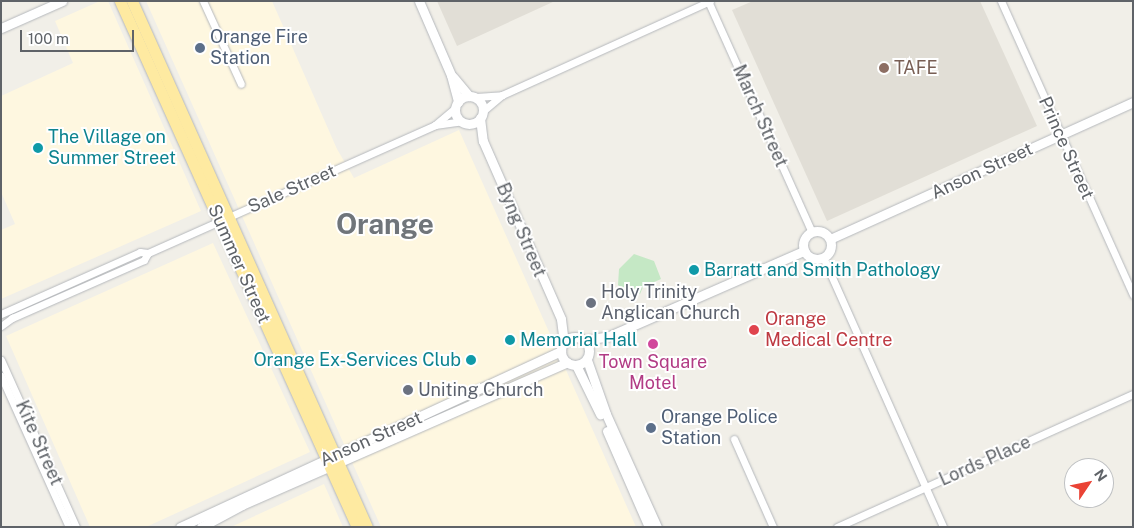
<!DOCTYPE html>
<html>
<head>
<meta charset="utf-8">
<style>
  body { margin:0 }
  #map { position:relative; width:1134px; height:528px; overflow:hidden; background:#f1efe8; font-family:"Public Sans",sans-serif }
  div>[style] { position:absolute }
  .commercial>* { inset:0; background:#fef7e0 }
  .education>* { inset:0; background:#e1ded6 }
  .green>* { inset:0; background:#c5e8c5 }
  .roads { filter:drop-shadow(0 0 1px #b5b8bc) drop-shadow(0 0 1px #b5b8bc) }
  .minor>* { height:7px; margin:-3.5px; padding:0 3.5px; transform-origin:3.5px; border-radius:3.5px; background:#fff }
  .tertiary>* { height:9px; margin:-4.5px; padding:0 4.5px; transform-origin:4.5px; border-radius:4.5px; background:#fff }
  .tertiary>.ring { margin:-4.5px; padding:0; box-sizing:content-box; background:none; border:9px solid #fff; border-radius:50% }
  .trunk>* { height:11px; margin:-5.5px; padding:0 5.5px; transform-origin:5.5px; border-radius:5.5px; background:#feeaa1 }
  .dots>* { width:14px; height:14px; translate:-50% -50%; box-sizing:border-box; border:2px solid #fff; border-radius:50% }
  span { translate:-50% -50%; white-space:nowrap; text-align:center; line-height:1.15; -webkit-text-stroke:4px #fff; paint-order:stroke }
  .service-label { font-size:18px; color:#4e5e75 }
  .left { translate:0 -50%; text-align:left }
  .education-label { font-size:18px; color:#785e54 }
  .street-label { font-size:18px; color:#5f6368 }
  .culture-label { font-size:18px; color:#0d838f }
  .right { translate:-100% -50%; text-align:right }
  .worship-label { font-size:18px; color:#5b616d }
  .health-label { font-size:18px; color:#be3a42 }
  .hotel-label { font-size:18px; color:#b23c85 }
  .town-label { font-size:28px; color:#70757a; font-weight:700 }
  .frame { position:absolute; inset:0; border:2px solid #5f6368; pointer-events:none }
  .north { position:absolute; left:1064px; top:458px; width:50px; height:50px; box-sizing:border-box; background:#fff; border:1px solid #bfc1c3; border-radius:50%; rotate:56deg; font-size:14px; font-weight:700; line-height:20px; text-align:center; color:#5f6368 }
  .north::after { content:''; display:block; margin:auto; width:18px; height:22px; background:#ea4335; clip-path:polygon(50% 0,100% 100%,50% 72%,0 100%) }
  .scale { position:absolute; left:20px; top:30px; width:114px; height:22px; box-sizing:border-box; border:2px solid #5f6368; border-top:0; padding-left:6px; font-size:15px; line-height:18px; white-space:nowrap; color:#5f6368; -webkit-text-stroke:4px #fff; paint-order:stroke }
</style>
</head>
<body>
<div id="map">
  <div class="commercial">
    <div style="clip-path:polygon(100px 1px,108px 1px,201px 211px,1px 299px,1px 230px,15px 224px,1px 192px,1px 96px,73px 63px,55px 21px)"></div>
    <div style="clip-path:polygon(146px 1px,272px 1px,337px 149px,354px 178px,459px 130px,636px 527px,381px 527px)"></div>
    <div style="clip-path:polygon(213px 243px,310px 452px,146px 527px,90px 527px,6px 336px)"></div>
    <div style="clip-path:polygon(324px 484px,343px 527px,231px 527px)"></div>
  </div>
  <div class="education">
    <div style="clip-path:polygon(437px 1px,555px 1px,457px 46px)"></div>
    <div style="clip-path:polygon(753px 1px,980px 1px,1037px 126px,827px 221px,732px 10px)"></div>
  </div>
  <div class="green">
    <div style="clip-path:polygon(634px 254px,654px 261px,661px 279px,643px 287px,640px 294px,626px 293px,618px 285px,619px 269px)"></div>
  </div>
  <div class="roads">
    <div class="minor">
      <div style="left:203px;top:1px;width:91px;rotate:65.4deg"></div>
      <div style="left:708px;top:1px;width:253px;rotate:65.8deg"></div>
      <div style="left:1001px;top:1px;width:322px;rotate:65.8deg"></div>
      <div style="left:476px;top:97px;width:26px;rotate:-4deg"></div>
      <div style="left:483px;top:111px;width:25px;rotate:-40deg"></div>
      <div style="left:502px;top:95px;width:228px;rotate:-24.3deg"></div>
      <div style="left:435px;top:125px;width:27px;rotate:-8deg"></div>
      <div style="left:823px;top:257px;width:295px;rotate:66deg"></div>
      <div style="left:1px;top:314px;width:152px;rotate:-24deg"></div>
      <div style="left:140px;top:252px;width:8px;rotate:7deg"></div>
      <div style="left:1px;top:326px;width:14px;rotate:-36deg"></div>
      <div style="left:12px;top:318px;width:144px;rotate:-23.7deg"></div>
      <div style="left:144px;top:260px;width:8px;rotate:-60deg"></div>
      <div style="left:148px;top:253px;width:314px;rotate:-24deg"></div>
      <div style="left:435px;top:125px;width:26px;rotate:-40deg"></div>
      <div style="left:1px;top:360px;width:183px;rotate:65.8deg"></div>
      <div style="left:1px;top:376px;width:166px;rotate:65.8deg"></div>
      <div style="left:734px;top:439px;width:96px;rotate:66.1deg"></div>
      <div style="left:837px;top:527px;width:325px;rotate:-24.2deg"></div>
    </div>
    <div class="tertiary">
      <div style="left:419px;top:1px;width:81px;rotate:66.6deg"></div>
      <div style="left:451px;top:75px;width:28px;rotate:75deg"></div>
      <div style="left:1px;top:28px;width:67px;rotate:-23.9deg"></div>
      <div style="left:453px;top:77px;width:25px;rotate:50deg"></div>
      <div class="ring" style="left:455px;top:96px;width:19px;height:19px"></div>
      <div style="left:480px;top:118px;width:23px;rotate:83deg"></div>
      <div style="left:483px;top:141px;width:194px;rotate:66.3deg"></div>
      <div style="left:561px;top:319px;width:24px;rotate:83deg"></div>
      <div class="ring" style="left:803px;top:231px;width:19px;height:19px"></div>
      <div style="left:830px;top:239px;width:333px;rotate:-24.3deg"></div>
      <div class="ring" style="left:561px;top:337px;width:19px;height:19px"></div>
      <div style="left:585px;top:340px;width:24px;rotate:-9deg"></div>
      <div style="left:609px;top:336px;width:213px;rotate:-23.6deg"></div>
      <div style="left:587px;top:360px;width:57px;rotate:70.6deg"></div>
      <div style="left:606px;top:414px;width:124px;rotate:65.7deg"></div>
      <div style="left:576px;top:365px;width:55px;rotate:63.9deg"></div>
      <div style="left:607px;top:431px;width:105px;rotate:66.4deg"></div>
      <div style="left:180px;top:527px;width:420px;rotate:-24.8deg"></div>
      <div style="left:201px;top:527px;width:47px;rotate:-28.2deg"></div>
      <div style="left:242px;top:505px;width:355px;rotate:-23.7deg"></div>
    </div>
    <div class="trunk">
      <div style="left:120px;top:1px;width:577px;rotate:65.75deg"></div>
      <div style="left:132px;top:1px;width:576px;rotate:65.93deg"></div>
    </div>
  </div>
  <div class="dots">
    <div style="left:200px;top:48px;background:#5c6f8a"></div>
    <div style="left:884px;top:68px;background:#8d6e63"></div>
    <div style="left:38px;top:148px;background:#0f9aa8"></div>
    <div style="left:694px;top:270px;background:#0f9aa8"></div>
    <div style="left:591px;top:303px;background:#6b7280"></div>
    <div style="left:754px;top:330px;background:#e0444e"></div>
    <div style="left:510px;top:340px;background:#0f9aa8"></div>
    <div style="left:653px;top:344px;background:#d1479c"></div>
    <div style="left:471px;top:360px;background:#0f9aa8"></div>
    <div style="left:408px;top:390px;background:#6b7280"></div>
    <div style="left:651px;top:428px;background:#5c6f8a"></div>
  </div>
  <div class="service-label">
    <span class="left" style="left:210px;top:48px">Orange Fire<br>Station</span>
    <span class="left" style="left:661px;top:428px">Orange Police<br>Station</span>
  </div>
  <div class="education-label">
    <span class="left" style="left:894px;top:68px">TAFE</span>
  </div>
  <div class="street-label">
    <span style="left:760px;top:116px;rotate:66deg">March Street</span>
    <span style="left:1066px;top:148px;rotate:66deg">Prince Street</span>
    <span style="left:982px;top:171px;rotate:-25deg">Anson Street</span>
    <span style="left:292px;top:189px;rotate:-24deg">Sale Street</span>
    <span style="left:521px;top:230px;rotate:67deg">Byng Street</span>
    <span style="left:239px;top:264px;rotate:66deg">Summer Street</span>
    <span style="left:371px;top:439px;rotate:-24deg">Anson Street</span>
    <span style="left:39px;top:443px;rotate:66deg">Kite Street</span>
    <span style="left:985px;top:461px;rotate:-24deg">Lords Place</span>
  </div>
  <div class="culture-label">
    <span class="left" style="left:48px;top:148px">The Village on<br>Summer Street</span>
    <span class="left" style="left:704px;top:270px">Barratt and Smith Pathology</span>
    <span class="left" style="left:520px;top:340px">Memorial Hall</span>
    <span class="right" style="left:461px;top:360px">Orange Ex-Services Club</span>
  </div>
  <div class="worship-label">
    <span class="left" style="left:601px;top:303px">Holy Trinity<br>Anglican Church</span>
    <span class="left" style="left:418px;top:390px">Uniting Church</span>
  </div>
  <div class="health-label">
    <span class="left" style="left:765px;top:330px">Orange<br>Medical Centre</span>
  </div>
  <div class="hotel-label">
    <span style="left:653px;top:373px">Town Square<br>Motel</span>
  </div>
  <div class="town-label">
    <span style="left:385px;top:224px">Orange</span>
  </div>
  <div class="frame"></div>
  <div class="north">N</div>
  <div class="scale">100 m</div>
</div>
</body>
</html>
